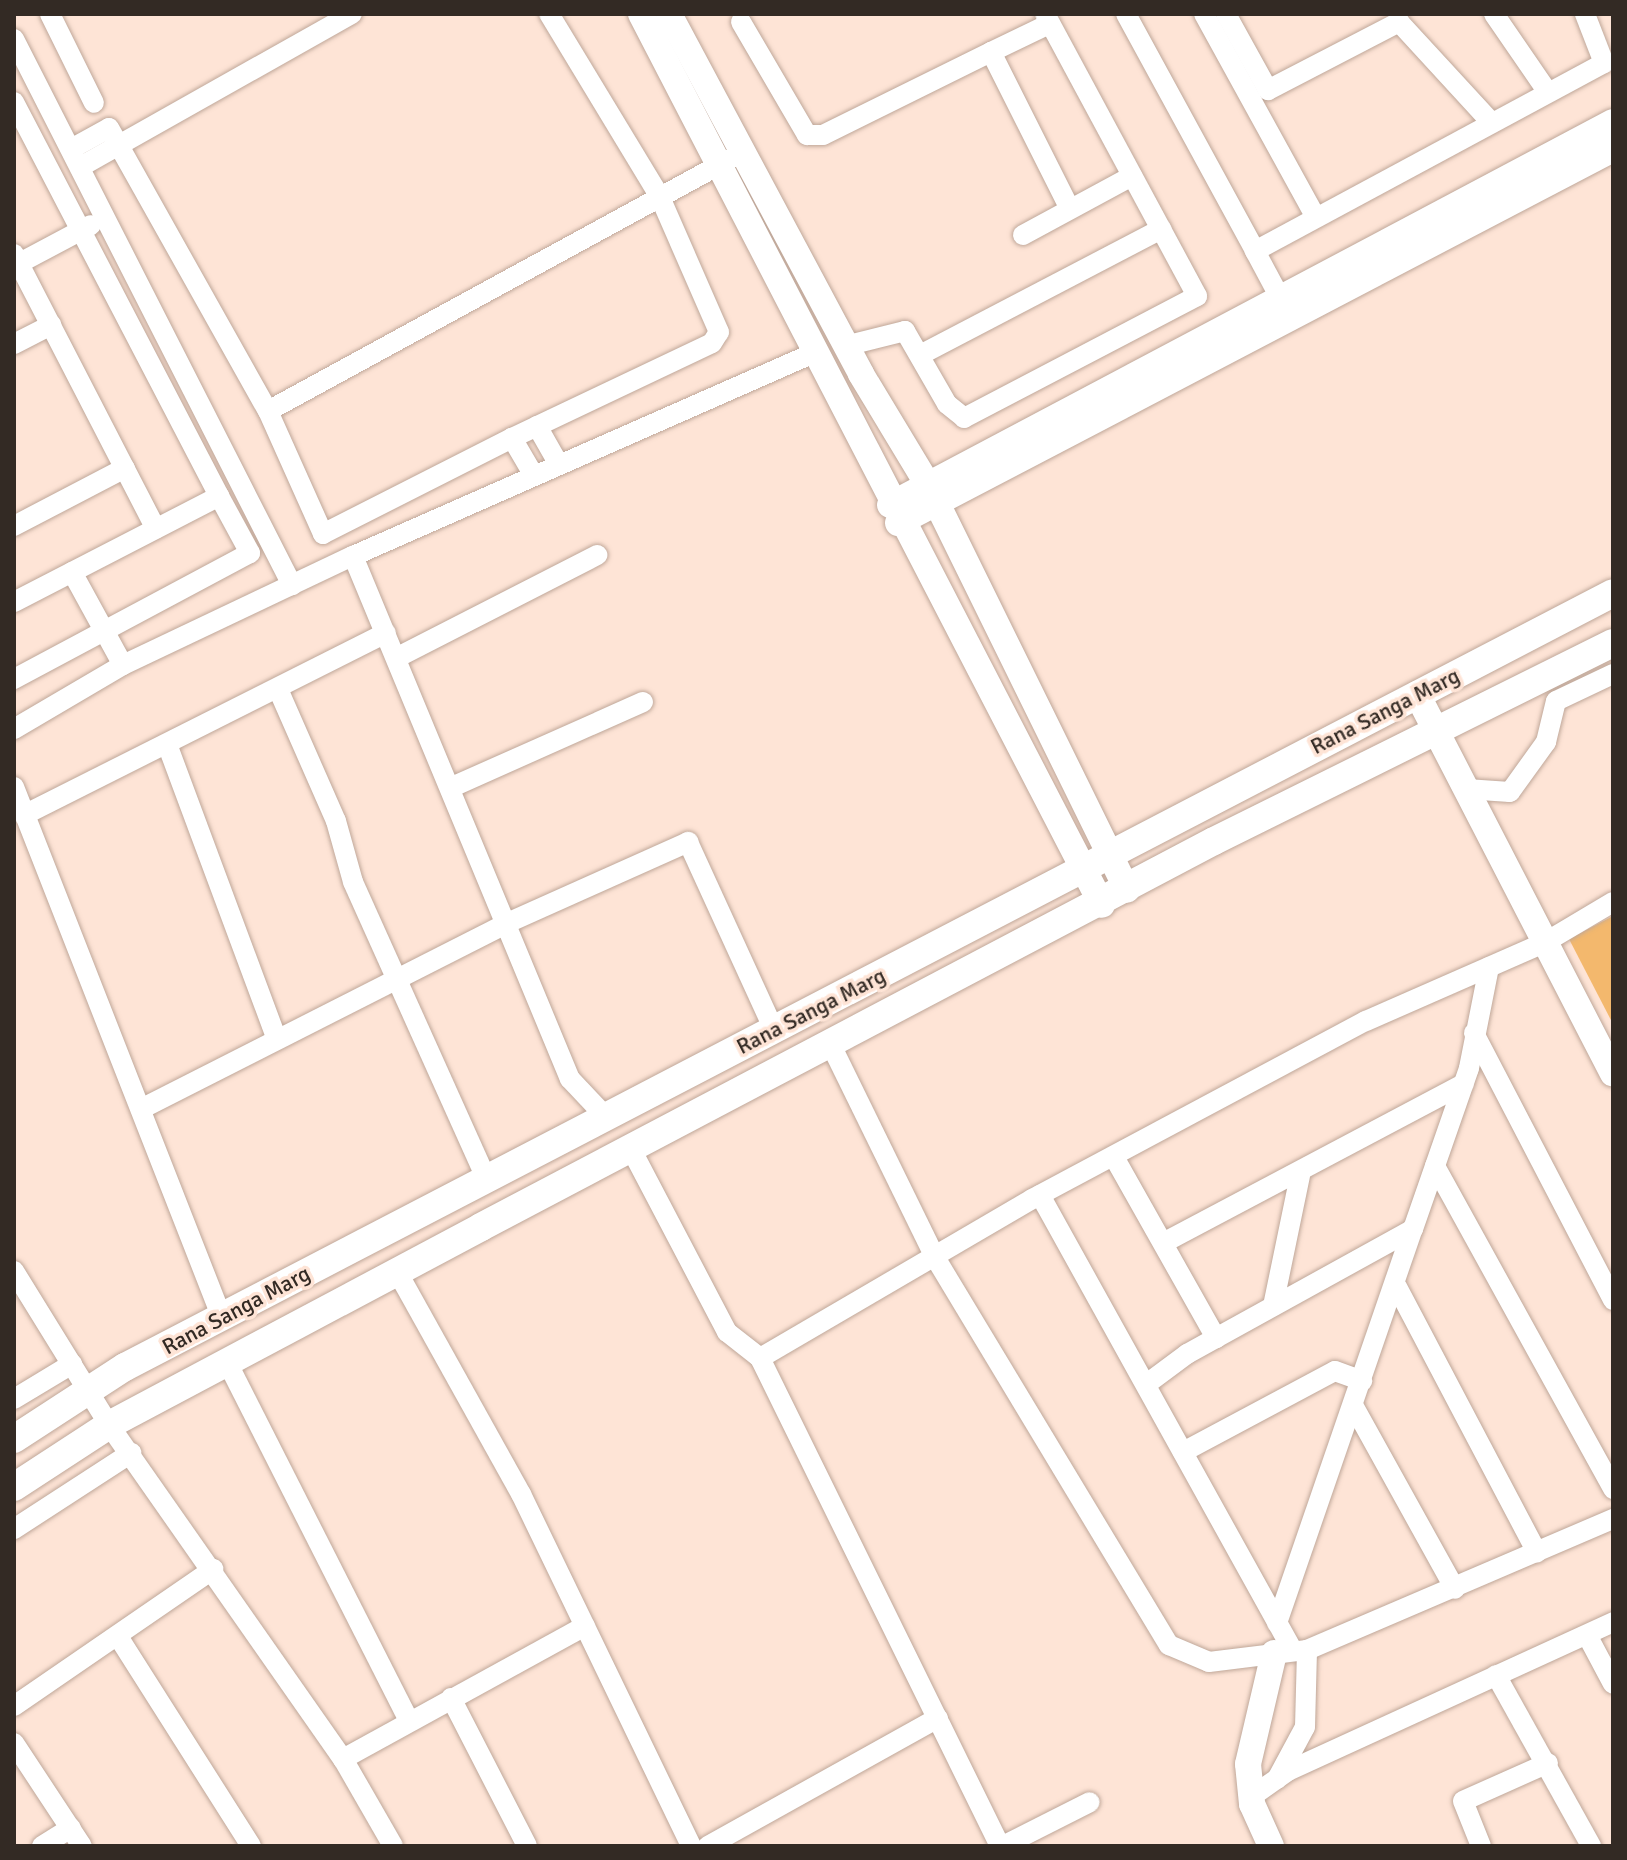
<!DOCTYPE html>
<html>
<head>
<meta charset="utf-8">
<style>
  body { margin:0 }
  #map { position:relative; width:1627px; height:1860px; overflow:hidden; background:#fee4d6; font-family:Signika,sans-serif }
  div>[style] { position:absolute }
  .building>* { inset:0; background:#f3b86d }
  .roads { filter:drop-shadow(0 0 2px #bfa799) drop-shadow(0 0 2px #bfa799) }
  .minor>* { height:20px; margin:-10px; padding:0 10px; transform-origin:10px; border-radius:10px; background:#fff }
  .tertiary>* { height:26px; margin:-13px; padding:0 13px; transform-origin:13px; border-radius:13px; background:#fff }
  .secondary>* { height:28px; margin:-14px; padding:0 14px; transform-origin:14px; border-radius:14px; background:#fff }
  span { translate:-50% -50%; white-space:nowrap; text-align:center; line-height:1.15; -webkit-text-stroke:7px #fee4d6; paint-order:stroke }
  .street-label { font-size:22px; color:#332a24 }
  .frame { position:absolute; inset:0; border:16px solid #332a24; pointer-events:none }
</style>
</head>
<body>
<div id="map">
  <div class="building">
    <div style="clip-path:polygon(1613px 916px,1613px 1024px,1569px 939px)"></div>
  </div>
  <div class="roads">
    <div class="minor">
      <div style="left:50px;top:14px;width:99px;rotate:63.7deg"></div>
      <div style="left:1126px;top:14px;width:270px;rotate:61.4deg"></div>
      <div style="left:1204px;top:14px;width:230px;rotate:61.2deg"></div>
      <div style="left:1226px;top:14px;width:87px;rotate:61.1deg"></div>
      <div style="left:1268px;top:90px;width:148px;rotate:-27.4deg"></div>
      <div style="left:1399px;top:22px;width:136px;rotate:47.4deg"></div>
      <div style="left:1494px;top:14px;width:93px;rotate:55.5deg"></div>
      <div style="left:741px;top:22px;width:131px;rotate:59.7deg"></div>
      <div style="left:807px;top:135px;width:16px"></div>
      <div style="left:823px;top:135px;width:187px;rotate:-26.3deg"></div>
      <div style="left:991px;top:52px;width:174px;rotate:63.3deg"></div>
      <div style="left:14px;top:39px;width:613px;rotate:63.02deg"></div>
      <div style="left:991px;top:52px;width:64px;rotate:-25.8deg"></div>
      <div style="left:14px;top:102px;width:444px;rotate:62.5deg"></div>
      <div style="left:71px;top:149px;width:43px;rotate:-28.9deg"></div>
      <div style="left:109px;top:128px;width:325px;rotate:60.7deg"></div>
      <div style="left:80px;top:167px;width:312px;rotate:-29.4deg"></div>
      <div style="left:1023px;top:235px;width:124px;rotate:-28.4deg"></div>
      <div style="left:14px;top:254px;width:309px;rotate:62.7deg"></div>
      <div style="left:14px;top:266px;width:87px;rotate:-28deg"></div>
      <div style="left:1286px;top:309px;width:66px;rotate:-118.1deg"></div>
      <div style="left:1255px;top:251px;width:396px;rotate:-28.3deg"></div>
      <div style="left:1604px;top:63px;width:53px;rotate:-111.2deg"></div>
      <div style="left:14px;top:344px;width:42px;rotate:-27.2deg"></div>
      <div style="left:845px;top:346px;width:62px;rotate:-14deg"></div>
      <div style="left:905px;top:331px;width:84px;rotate:60.1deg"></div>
      <div style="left:947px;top:404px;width:22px;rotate:39deg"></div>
      <div style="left:964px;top:418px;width:263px;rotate:-27.6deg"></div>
      <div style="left:1197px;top:296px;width:320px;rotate:-118.3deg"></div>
      <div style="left:922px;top:354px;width:270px;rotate:-27.6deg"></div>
      <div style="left:537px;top:426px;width:43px;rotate:60.4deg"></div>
      <div style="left:512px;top:438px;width:221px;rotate:-25.4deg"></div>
      <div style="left:712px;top:343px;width:13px;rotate:-58deg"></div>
      <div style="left:719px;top:332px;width:147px;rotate:-113.6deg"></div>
      <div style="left:660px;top:197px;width:214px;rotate:-121.2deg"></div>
      <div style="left:533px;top:474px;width:42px;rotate:-120.3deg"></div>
      <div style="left:512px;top:438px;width:212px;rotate:153.1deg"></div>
      <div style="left:323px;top:534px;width:135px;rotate:-114.1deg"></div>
      <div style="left:268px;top:411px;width:539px;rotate:-28.61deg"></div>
      <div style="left:14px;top:526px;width:125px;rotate:-27.6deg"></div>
      <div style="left:353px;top:556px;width:566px;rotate:67.47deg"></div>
      <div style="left:570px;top:1079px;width:51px;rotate:46.6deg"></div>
      <div style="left:72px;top:572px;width:106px;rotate:61.3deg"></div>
      <div style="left:14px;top:602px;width:231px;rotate:-27.3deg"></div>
      <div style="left:219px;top:496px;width:65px;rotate:61.5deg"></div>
      <div style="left:250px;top:553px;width:268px;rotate:151.9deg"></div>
      <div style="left:398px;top:657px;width:224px;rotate:-27.1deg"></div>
      <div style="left:278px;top:689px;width:144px;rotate:66.3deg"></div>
      <div style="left:336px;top:821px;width:63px;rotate:74.4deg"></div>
      <div style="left:353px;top:882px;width:325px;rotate:65.8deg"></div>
      <div style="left:14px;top:729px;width:126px;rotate:-30.4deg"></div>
      <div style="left:123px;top:665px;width:255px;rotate:-25.4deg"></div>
      <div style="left:353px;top:556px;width:506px;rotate:-23.78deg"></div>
      <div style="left:167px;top:744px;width:315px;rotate:69.6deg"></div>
      <div style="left:14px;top:787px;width:570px;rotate:68.61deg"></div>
      <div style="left:452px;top:787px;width:209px;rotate:-24deg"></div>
      <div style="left:1466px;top:789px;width:44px;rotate:3.9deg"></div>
      <div style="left:1510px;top:792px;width:62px;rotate:-54.2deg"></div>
      <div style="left:1546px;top:742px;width:42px;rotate:-76.3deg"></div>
      <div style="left:1556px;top:701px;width:63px;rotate:-25.3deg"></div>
      <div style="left:24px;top:815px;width:405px;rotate:-26.7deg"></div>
      <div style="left:1474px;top:1033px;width:301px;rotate:62.5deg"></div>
      <div style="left:830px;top:1043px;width:241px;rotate:63.9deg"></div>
      <div style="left:936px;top:1259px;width:451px;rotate:58.9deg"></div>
      <div style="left:1169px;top:1645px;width:43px;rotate:23deg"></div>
      <div style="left:1209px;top:1662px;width:99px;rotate:-7deg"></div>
      <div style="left:1307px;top:1650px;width:333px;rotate:-23.2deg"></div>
      <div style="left:143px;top:1108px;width:406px;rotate:-26.9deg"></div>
      <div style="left:505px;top:924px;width:201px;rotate:-24.1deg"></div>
      <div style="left:688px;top:842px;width:207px;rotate:65.4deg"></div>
      <div style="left:631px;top:1149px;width:207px;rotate:62.3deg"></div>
      <div style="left:727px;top:1332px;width:42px;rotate:38.2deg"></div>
      <div style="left:1114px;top:1157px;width:208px;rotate:60.6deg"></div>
      <div style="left:1435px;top:1166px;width:369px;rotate:61.1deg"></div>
      <div style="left:1040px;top:1195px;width:521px;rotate:60.98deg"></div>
      <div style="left:1165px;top:1242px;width:338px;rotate:-27.9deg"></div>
      <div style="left:14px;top:1271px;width:181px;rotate:58.3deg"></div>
      <div style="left:109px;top:1425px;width:408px;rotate:55deg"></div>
      <div style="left:343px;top:1759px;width:100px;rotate:60.1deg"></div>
      <div style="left:398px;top:1273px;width:253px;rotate:60.9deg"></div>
      <div style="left:521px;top:1494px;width:391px;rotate:64.2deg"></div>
      <div style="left:1397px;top:1287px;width:300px;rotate:62.2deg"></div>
      <div style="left:1273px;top:1306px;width:138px;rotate:-78.3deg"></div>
      <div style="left:227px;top:1362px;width:402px;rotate:63.1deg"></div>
      <div style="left:1148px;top:1383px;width:49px;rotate:-36.6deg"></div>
      <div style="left:1187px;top:1354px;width:258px;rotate:-28.9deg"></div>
      <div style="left:1413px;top:1229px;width:170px;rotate:-70.8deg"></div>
      <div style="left:1469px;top:1068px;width:103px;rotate:-78.8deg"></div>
      <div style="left:14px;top:1399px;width:68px;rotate:-31.1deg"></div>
      <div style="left:1353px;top:1405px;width:210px;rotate:61deg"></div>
      <div style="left:1183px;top:1452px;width:172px;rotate:-28.1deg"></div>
      <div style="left:1335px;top:1371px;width:29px;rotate:20deg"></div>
      <div style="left:14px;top:1529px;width:140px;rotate:-33deg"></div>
      <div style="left:1277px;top:1623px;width:417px;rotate:-71deg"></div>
      <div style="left:1587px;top:1635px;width:55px;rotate:62deg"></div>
      <div style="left:119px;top:1638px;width:246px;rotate:57.6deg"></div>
      <div style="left:1496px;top:1675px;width:196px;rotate:60.9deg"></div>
      <div style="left:451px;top:1698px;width:166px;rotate:62.8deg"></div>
      <div style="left:14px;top:1706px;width:242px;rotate:-34.5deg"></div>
      <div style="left:14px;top:1743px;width:123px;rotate:56.6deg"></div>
      <div style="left:343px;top:1759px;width:276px;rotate:-28.8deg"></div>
      <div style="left:1277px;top:1779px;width:59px;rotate:-61.7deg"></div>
      <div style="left:1305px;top:1727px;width:77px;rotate:-88.5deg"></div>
      <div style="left:1251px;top:1797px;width:45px;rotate:-35.1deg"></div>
      <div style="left:1288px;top:1771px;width:358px;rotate:-24.6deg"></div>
      <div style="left:42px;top:1846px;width:34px;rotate:-32deg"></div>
      <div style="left:708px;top:1846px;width:263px;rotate:-29.1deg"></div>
      <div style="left:1000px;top:1846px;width:544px;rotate:-116.19deg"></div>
      <div style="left:760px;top:1358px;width:315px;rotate:-30.3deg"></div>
      <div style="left:1032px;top:1199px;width:378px;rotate:-28.1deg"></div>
      <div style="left:1366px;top:1021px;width:194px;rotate:-23.7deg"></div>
      <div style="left:1544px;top:943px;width:80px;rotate:-30.7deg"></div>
      <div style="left:1003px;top:1846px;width:97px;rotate:-26.8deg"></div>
      <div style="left:1481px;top:1846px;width:48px;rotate:-111.8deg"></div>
      <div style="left:1463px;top:1801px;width:93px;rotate:-24.1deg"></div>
    </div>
    <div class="tertiary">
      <div style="left:641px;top:14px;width:1003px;rotate:62.64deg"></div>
      <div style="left:669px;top:14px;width:408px;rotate:61.9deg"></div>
      <div style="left:861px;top:374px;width:130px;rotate:58.9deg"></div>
      <div style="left:928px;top:485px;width:451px;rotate:63.8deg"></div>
      <div style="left:890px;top:505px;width:818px;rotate:-27.91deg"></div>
      <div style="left:898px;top:523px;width:807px;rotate:-27.61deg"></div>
      <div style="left:1417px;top:694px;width:427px;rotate:62.7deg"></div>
      <div style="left:1271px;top:1846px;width:46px;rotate:-114.3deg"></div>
      <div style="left:1252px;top:1804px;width:40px;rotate:-95.7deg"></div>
      <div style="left:1248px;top:1764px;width:114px;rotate:-76.8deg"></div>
    </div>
    <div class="secondary">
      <div style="left:14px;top:1439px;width:132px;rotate:-33deg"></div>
      <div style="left:125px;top:1367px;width:1677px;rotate:-27.48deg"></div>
      <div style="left:14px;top:1487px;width:113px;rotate:-33.1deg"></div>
      <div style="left:109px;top:1425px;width:421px;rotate:-28deg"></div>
      <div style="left:481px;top:1227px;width:828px;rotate:-27.77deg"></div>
      <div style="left:1214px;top:841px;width:445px;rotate:-26.4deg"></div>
    </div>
  </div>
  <div class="street-label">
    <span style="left:1385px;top:711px;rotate:-27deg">Rana Sanga Marg</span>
    <span style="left:811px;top:1011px;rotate:-27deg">Rana Sanga Marg</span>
    <span style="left:236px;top:1310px;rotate:-28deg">Rana Sanga Marg</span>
  </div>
  <div class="frame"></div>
</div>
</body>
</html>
